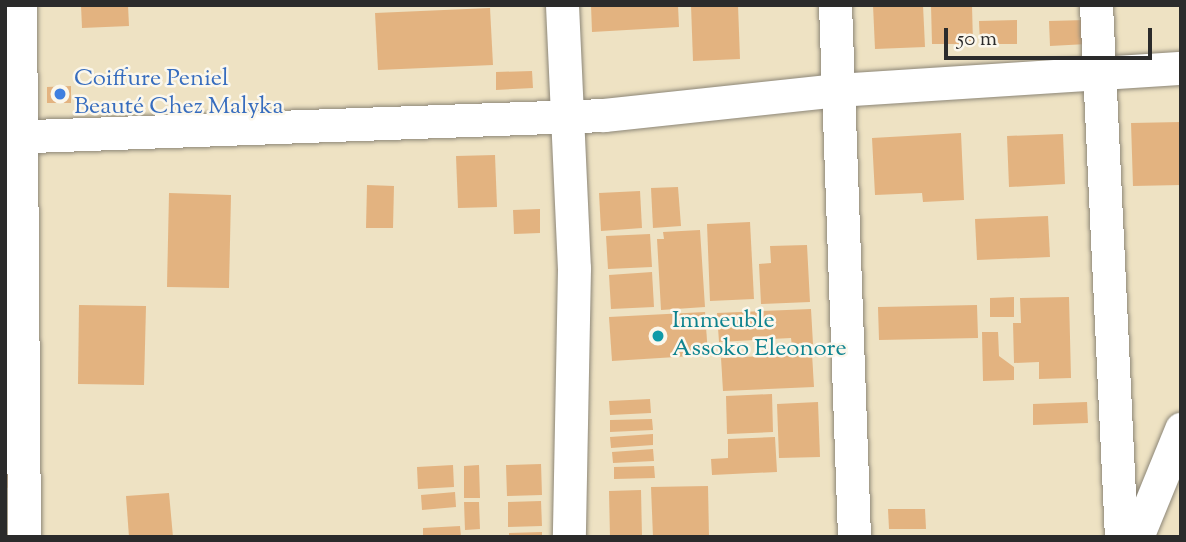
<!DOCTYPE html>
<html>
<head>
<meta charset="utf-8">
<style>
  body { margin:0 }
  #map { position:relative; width:1186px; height:542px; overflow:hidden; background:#eee2c3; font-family:"Sorts Mill Goudy",serif }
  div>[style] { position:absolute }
  .building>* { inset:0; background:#e3b380 }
  .roads { filter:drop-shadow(0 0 2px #8c8677) drop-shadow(0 0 2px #8c8677) }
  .minor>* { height:33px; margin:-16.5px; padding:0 16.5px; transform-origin:16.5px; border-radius:16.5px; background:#fff }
  .dots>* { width:19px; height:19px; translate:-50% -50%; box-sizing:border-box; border:4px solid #fbf7ec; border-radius:50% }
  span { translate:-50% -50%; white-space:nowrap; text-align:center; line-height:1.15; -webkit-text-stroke:5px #fbf7ec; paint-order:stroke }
  .shop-label { font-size:24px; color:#366cbe }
  .left { translate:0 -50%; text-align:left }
  .culture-label { font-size:24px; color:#0d838f }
  .frame { position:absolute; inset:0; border:7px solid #2b2b2b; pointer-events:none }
  .scale { position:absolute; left:944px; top:28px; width:208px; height:32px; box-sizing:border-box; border:4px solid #2b2b2b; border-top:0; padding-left:9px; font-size:21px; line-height:24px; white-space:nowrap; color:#2b2b2b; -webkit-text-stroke:5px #fbf7ec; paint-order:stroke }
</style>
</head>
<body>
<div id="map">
  <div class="building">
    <div style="clip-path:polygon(81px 5px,128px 5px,129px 26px,82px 28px)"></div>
    <div style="clip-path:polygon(591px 5px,678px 5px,679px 27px,592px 32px)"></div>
    <div style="clip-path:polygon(691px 5px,738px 5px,740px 59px,693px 61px)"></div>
    <div style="clip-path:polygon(873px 5px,923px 5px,925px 47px,875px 49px)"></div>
    <div style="clip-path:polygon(931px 5px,972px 5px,973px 44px,932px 44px)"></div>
    <div style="clip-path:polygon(490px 8px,493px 65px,378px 70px,375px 13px)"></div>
    <div style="clip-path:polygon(1017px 20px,1017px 44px,980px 44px,979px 21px)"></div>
    <div style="clip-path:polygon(1086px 20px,1087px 44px,1050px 46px,1049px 21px)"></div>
    <div style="clip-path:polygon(532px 71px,533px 88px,496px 90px,496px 72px)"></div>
    <div style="clip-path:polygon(71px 86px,71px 103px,47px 103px,47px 87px)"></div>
    <div style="clip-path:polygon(1181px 122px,1181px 185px,1133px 186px,1131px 123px)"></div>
    <div style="clip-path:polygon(961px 133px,964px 200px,923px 202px,922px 193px,875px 195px,872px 138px)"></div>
    <div style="clip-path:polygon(1063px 134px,1065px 184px,1009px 187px,1007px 136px)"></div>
    <div style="clip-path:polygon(495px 155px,497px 207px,458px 208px,456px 156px)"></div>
    <div style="clip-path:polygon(367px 185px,394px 186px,393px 228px,366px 228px)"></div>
    <div style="clip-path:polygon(678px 187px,681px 226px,653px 228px,651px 188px)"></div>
    <div style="clip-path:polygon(640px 191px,642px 228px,601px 231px,599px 193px)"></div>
    <div style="clip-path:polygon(169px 193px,231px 195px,229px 288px,167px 287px)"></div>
    <div style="clip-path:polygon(540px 209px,540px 233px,514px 234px,513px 210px)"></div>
    <div style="clip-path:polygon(1048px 216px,1050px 257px,977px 260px,975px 219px)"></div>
    <div style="clip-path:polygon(750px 222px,754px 299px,710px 301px,707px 224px)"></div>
    <div style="clip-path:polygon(700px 230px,705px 307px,661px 310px,657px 239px,664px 239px,663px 232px)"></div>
    <div style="clip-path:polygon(650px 234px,652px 267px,608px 269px,606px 236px)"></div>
    <div style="clip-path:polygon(807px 245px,810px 302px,761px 304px,759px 264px,771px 263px,770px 246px)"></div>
    <div style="clip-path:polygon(652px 272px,654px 307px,611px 309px,609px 275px)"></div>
    <div style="clip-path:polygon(1014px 297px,1014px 317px,990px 317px,990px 298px)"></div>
    <div style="clip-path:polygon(1069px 297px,1071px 378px,1039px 379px,1039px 362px,1014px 363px,1013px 323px,1021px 323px,1020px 298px)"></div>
    <div style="clip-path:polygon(79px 305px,146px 306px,144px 385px,78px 384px)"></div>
    <div style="clip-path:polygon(977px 305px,978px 338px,879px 340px,878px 307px)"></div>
    <div style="clip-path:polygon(811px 309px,813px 344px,792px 346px,791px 338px,719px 342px,717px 313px)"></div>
    <div style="clip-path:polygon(705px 312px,708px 355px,612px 361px,609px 317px)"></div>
    <div style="clip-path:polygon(982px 332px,998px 332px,999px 356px,1014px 367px,1014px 380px,983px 381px)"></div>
    <div style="clip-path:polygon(812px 354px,814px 387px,723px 391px,721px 358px)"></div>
    <div style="clip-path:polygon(772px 394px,773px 432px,727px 434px,726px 396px)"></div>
    <div style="clip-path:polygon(650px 399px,651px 413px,610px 415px,609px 401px)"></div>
    <div style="clip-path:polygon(818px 402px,820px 457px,779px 458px,777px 404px)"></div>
    <div style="clip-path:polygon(1087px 402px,1088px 423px,1033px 425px,1033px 404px)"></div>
    <div style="clip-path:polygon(652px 419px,653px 430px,610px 432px,610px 420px)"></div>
    <div style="clip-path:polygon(653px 434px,653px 445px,611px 448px,610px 437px)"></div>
    <div style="clip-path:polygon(775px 437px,777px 472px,712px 475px,711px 459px,728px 458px,728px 439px)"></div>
    <div style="clip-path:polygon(5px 447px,13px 447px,16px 487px,5px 488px)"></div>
    <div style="clip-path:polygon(653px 449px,654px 461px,613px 463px,612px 452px)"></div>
    <div style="clip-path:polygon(541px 464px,542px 495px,507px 496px,506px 465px)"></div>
    <div style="clip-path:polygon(453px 465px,454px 487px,418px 489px,417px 467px)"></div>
    <div style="clip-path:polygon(479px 465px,480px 498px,464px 498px,464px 466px)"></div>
    <div style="clip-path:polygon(654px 466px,655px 478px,614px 479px,614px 467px)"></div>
    <div style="clip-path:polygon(708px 486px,709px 537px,653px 537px,651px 487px)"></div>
    <div style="clip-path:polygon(641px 490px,642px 537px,610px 537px,609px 491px)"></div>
    <div style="clip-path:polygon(455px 492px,456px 507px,422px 510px,421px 495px)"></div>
    <div style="clip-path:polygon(169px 493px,173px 537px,129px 537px,126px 496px)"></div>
    <div style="clip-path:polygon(541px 501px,542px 526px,508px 527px,508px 502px)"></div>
    <div style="clip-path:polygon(464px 502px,479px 502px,480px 529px,465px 530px)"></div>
    <div style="clip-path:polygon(888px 509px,925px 509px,926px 529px,889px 529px)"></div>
    <div style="clip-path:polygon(460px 526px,461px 537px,423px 537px,423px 528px)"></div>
    <div style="clip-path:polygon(542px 532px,542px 537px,509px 537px,509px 533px)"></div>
  </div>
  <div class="roads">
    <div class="minor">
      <div style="left:20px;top:5px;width:532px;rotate:89.57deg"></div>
      <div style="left:562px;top:5px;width:263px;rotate:87.4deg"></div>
      <div style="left:574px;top:268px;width:269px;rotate:91.1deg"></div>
      <div style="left:835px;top:5px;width:532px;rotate:87.95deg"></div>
      <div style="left:1096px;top:5px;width:533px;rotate:87.31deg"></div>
      <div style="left:5px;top:137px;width:599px;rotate:-2.1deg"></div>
      <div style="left:604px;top:115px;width:235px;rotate:-6.1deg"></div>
      <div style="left:838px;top:90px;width:344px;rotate:-3.7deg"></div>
      <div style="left:1137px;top:537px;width:117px;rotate:-67.8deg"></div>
    </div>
  </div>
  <div class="dots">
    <div style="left:60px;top:94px;background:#3f7fe0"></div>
    <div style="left:658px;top:336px;background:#0f9aa8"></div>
  </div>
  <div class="shop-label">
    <span class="left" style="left:74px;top:94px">Coiffure Peniel<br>Beauté Chez Malyka</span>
  </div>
  <div class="culture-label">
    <span class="left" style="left:672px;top:336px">Immeuble<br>Assoko Eleonore</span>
  </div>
  <div class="frame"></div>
  <div class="scale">50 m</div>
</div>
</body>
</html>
